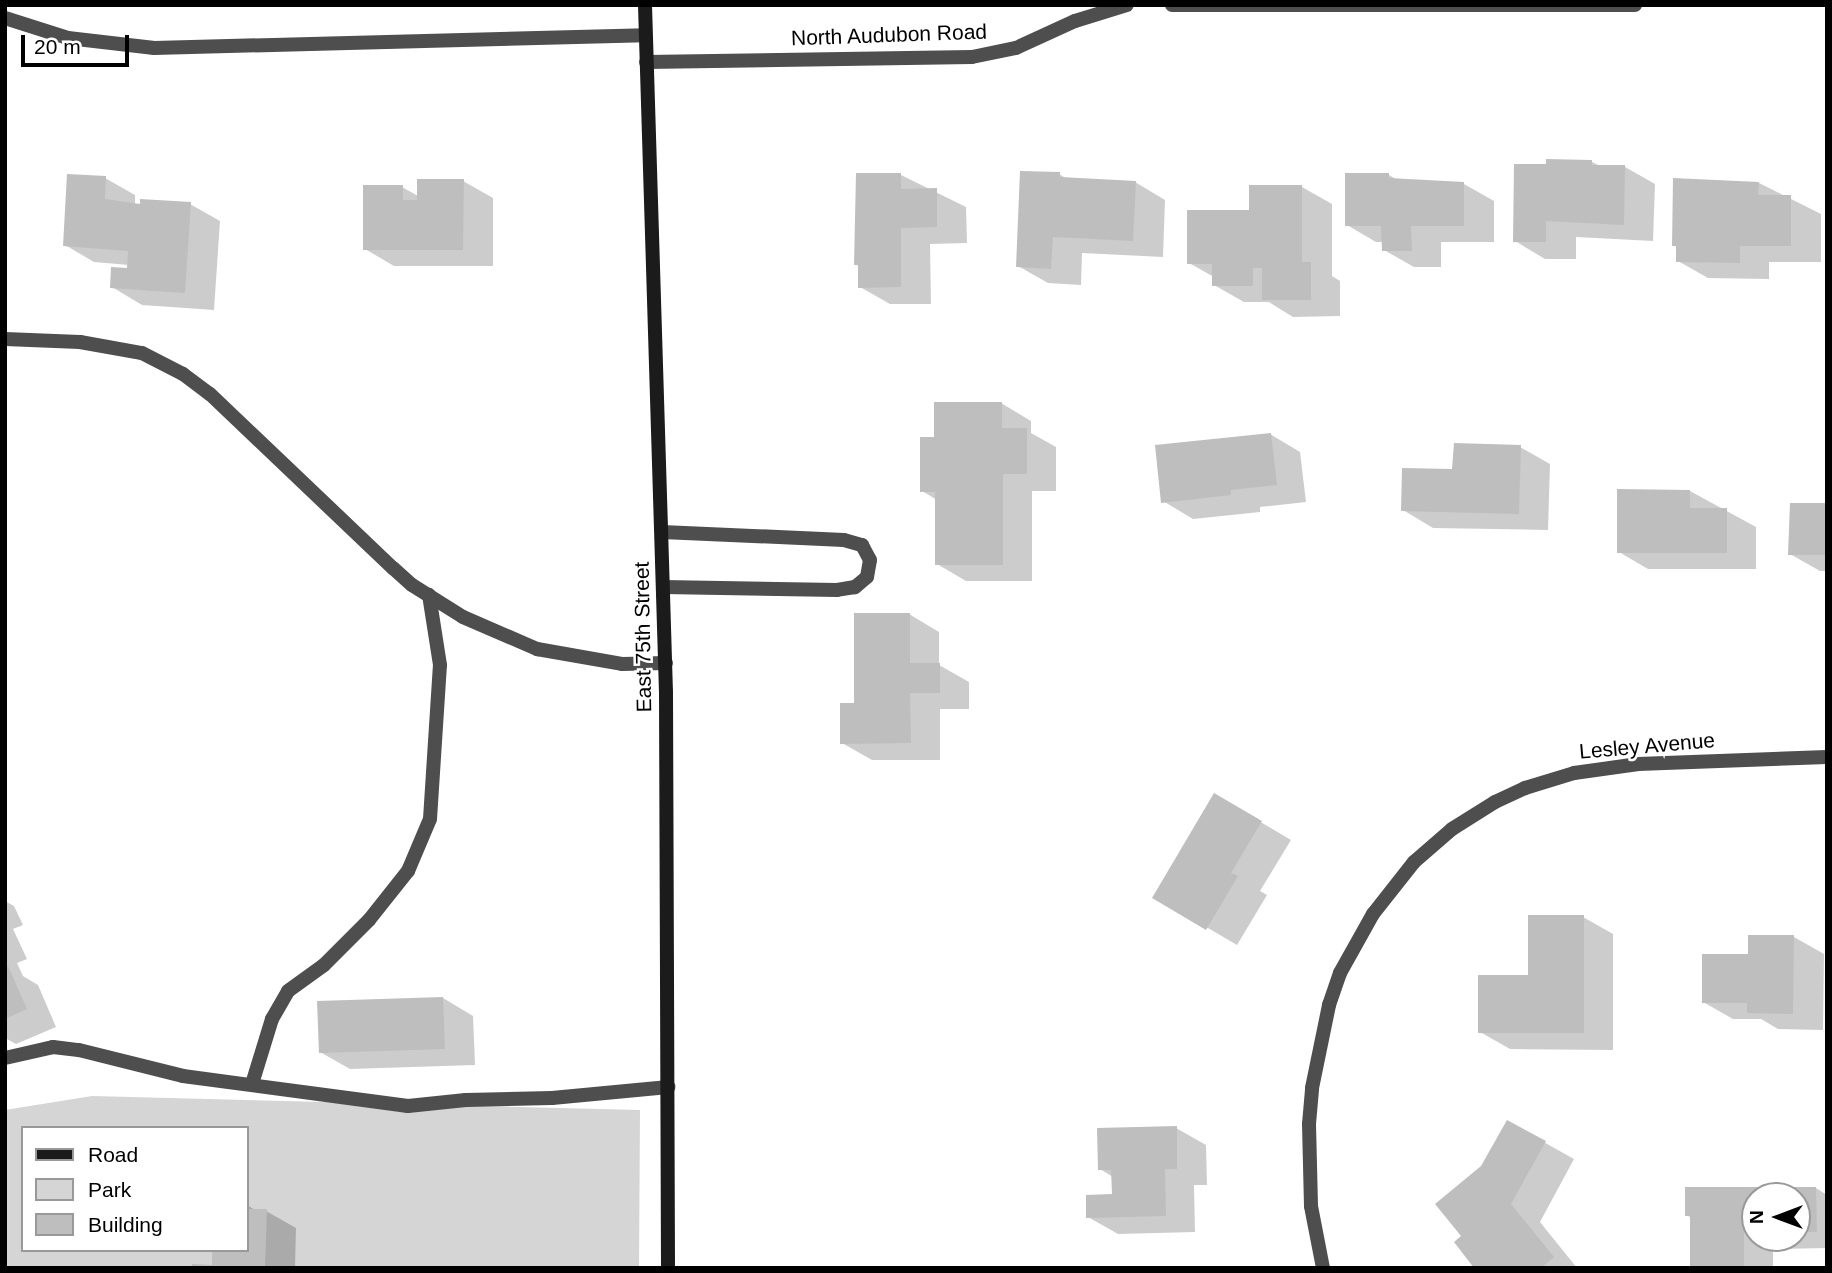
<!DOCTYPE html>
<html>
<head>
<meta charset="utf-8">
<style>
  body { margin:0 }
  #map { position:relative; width:1832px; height:1273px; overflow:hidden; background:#fff; font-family:Arial,sans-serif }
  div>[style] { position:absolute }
  .green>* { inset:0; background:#d5d5d5 }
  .shadow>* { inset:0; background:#0003 }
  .building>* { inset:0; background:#bebebe }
  .lane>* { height:14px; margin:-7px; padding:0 7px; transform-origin:7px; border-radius:7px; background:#4e4e4e }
  .street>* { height:14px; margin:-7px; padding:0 7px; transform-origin:7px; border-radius:7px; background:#4e4e4e }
  .secondary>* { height:14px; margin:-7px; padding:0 7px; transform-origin:7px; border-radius:7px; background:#1b1b1b }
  span { translate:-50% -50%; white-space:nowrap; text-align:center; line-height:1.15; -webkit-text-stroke:5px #fff; paint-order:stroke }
  .street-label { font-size:21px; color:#000 }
  .frame { position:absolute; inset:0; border:7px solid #000; pointer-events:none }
  .legend { position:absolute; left:21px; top:1126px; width:228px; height:126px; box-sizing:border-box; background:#fff; border:2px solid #999; margin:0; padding:9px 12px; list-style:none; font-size:21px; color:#000 }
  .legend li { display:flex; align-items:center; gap:14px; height:35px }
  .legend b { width:35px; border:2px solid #999 }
  .north { position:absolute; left:1741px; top:1182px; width:70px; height:70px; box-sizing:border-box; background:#fff; border:2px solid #999; border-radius:50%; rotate:270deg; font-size:19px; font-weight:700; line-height:28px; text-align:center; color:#000 }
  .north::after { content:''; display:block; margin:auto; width:24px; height:32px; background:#000; clip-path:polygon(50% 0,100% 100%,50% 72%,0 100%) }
  .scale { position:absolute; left:21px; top:35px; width:108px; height:32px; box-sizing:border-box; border:4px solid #000; border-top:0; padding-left:9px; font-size:21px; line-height:24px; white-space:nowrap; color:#000; -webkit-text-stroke:5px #fff; paint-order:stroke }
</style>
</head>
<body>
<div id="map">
  <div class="green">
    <div style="clip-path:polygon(evenodd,92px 1096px,640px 1110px,639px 1268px,5px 1268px,5px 1110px,92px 1096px,23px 1128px,247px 1128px,247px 1250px,23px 1250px,23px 1128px)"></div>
  </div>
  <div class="shadow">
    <div style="clip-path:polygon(1592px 162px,1600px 166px,1625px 167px,1655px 184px,1653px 241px,1576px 237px,1576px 259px,1545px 259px,1515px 241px)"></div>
    <div style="clip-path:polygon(1059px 174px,1069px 180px,1135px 182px,1165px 200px,1163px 257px,1082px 253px,1081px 285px,1048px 283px,1018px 266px)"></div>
    <div style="clip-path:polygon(901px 175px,966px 207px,967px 243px,930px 244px,931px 304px,890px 304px,860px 287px,859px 266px,855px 264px)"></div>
    <div style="clip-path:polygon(1389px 175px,1399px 181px,1464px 184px,1494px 201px,1494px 242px,1441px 242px,1441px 267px,1414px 267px,1384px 250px,1383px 242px,1376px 242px,1347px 225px)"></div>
    <div style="clip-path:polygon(105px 178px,135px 195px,135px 205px,190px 204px,220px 221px,214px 310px,142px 305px,112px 287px,128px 270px,129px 265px,94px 262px,65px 245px)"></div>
    <div style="clip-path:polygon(463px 181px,493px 198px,493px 266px,394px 266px,365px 249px,402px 187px,418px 196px)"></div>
    <div style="clip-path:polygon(1759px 183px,1821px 214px,1821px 262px,1769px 262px,1769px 279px,1708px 278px,1678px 261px)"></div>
    <div style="clip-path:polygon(1302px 187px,1332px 204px,1332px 276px,1340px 281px,1340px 316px,1293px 317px,1269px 302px,1244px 302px,1214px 285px,1214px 277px,1189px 263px,1251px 212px)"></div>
    <div style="clip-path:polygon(1001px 403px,1031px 421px,1031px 433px,1056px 447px,1056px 491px,1032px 491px,1032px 581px,966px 581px,937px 564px,937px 500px,922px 491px,935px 439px)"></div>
    <div style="clip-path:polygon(1270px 434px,1300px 452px,1306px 502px,1260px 507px,1260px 512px,1193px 519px,1163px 501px)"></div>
    <div style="clip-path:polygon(1520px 447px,1550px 464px,1548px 530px,1433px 528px,1403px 510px,1454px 471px)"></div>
    <div style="clip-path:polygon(1690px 491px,1756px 527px,1756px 569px,1648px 569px,1619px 552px)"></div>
    <div style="clip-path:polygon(1827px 505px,1827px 571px,1820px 571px,1790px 554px)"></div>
    <div style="clip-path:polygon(909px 614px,939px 632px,939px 665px,969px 682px,969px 709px,940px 709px,940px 760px,872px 760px,842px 743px)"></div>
    <div style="clip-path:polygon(1215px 795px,1291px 840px,1260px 891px,1267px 895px,1237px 945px,1155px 897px)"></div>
    <div style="clip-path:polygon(5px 901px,14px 906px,23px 925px,13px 929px,27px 959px,17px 963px,23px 976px,38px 985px,56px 1027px,16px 1044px,5px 1038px)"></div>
    <div style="clip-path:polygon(1583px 917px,1613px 934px,1613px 1050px,1510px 1049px,1480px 1032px)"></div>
    <div style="clip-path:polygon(1794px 937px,1824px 954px,1823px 1030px,1778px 1029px,1761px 1019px,1733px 1019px,1703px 1002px,1749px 956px)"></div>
    <div style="clip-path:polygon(443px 998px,473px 1016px,475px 1065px,350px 1069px,320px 1052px)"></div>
    <div style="clip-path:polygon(1508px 1122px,1574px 1159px,1540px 1222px,1577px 1268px,1477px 1268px,1463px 1236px)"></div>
    <div style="clip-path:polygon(1176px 1128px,1206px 1145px,1207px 1185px,1194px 1185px,1195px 1232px,1118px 1234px,1088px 1217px,1114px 1196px,1113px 1177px,1100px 1169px)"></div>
    <div style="clip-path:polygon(evenodd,1816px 1188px,1827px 1195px,1827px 1248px,1773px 1249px,1773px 1268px,1691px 1268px,1691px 1218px,1687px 1215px,1687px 1189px,1816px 1188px,1755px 1196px,1797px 1196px,1797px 1238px,1755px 1238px,1755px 1196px)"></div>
    <div style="clip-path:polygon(247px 1205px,257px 1211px,266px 1211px,296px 1228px,295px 1268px,194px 1268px,214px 1266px,247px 1250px)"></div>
  </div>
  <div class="building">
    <div style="clip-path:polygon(1546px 159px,1592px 160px,1592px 165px,1625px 165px,1624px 225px,1546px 221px,1546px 242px,1513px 242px,1514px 164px,1546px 164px)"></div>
    <div style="clip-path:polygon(1020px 171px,1060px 172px,1060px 177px,1136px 181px,1133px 241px,1053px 237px,1051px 269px,1016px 267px)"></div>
    <div style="clip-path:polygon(856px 173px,901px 173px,901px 189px,937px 188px,937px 227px,901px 228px,901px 287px,858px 288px,858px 265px,854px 265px)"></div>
    <div style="clip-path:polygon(1345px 173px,1389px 173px,1389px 178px,1464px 182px,1464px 226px,1411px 226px,1412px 251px,1382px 251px,1381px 226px,1345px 226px)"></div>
    <div style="clip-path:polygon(67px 174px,106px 176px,105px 199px,140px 204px,140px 199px,191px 202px,185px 293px,110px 288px,111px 267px,127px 268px,128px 251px,63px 246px)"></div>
    <div style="clip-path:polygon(1673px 178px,1759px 182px,1758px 195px,1791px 195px,1791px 246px,1740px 246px,1740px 263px,1676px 262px,1676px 246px,1672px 246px)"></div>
    <div style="clip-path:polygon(417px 179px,464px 179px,463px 250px,363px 250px,363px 185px,403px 185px,403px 200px,417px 200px)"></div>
    <div style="clip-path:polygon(1249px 185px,1302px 185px,1302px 262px,1311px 262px,1311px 300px,1262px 300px,1262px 268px,1253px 268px,1253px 286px,1212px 286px,1212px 264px,1187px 264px,1187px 210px,1249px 210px)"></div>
    <div style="clip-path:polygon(934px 402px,1002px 402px,1002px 428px,1027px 428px,1027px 474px,1003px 474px,1003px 565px,935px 565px,935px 492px,920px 492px,920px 437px,934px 437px)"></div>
    <div style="clip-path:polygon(1271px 433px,1277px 485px,1231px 490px,1231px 495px,1161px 503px,1155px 445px)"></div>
    <div style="clip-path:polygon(1454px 443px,1521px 445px,1519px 514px,1401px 511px,1402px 468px,1452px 469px)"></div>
    <div style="clip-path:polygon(1617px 489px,1690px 490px,1690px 508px,1727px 508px,1727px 553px,1617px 553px)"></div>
    <div style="clip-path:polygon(1790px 503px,1827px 503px,1827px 555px,1788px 555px)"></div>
    <div style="clip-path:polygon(854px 613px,910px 613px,910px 663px,940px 663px,940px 693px,910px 693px,911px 743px,840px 744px,840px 703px,854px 703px)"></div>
    <div style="clip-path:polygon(1214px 793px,1262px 821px,1231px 873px,1238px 876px,1206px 930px,1152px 898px)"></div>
    <div style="clip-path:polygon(1528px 915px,1584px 915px,1584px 1033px,1478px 1033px,1478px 975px,1528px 975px)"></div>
    <div style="clip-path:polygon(1748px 935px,1794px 935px,1793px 1014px,1747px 1013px,1747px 1003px,1702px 1003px,1702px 954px,1748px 954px)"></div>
    <div style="clip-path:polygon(8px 966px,27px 1009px,5px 1019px,5px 967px)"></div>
    <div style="clip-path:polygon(443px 997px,445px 1049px,319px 1053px,317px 1001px)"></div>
    <div style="clip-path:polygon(1507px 1120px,1546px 1141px,1511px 1204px,1554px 1257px,1541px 1268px,1474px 1268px,1454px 1242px,1461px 1236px,1435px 1204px,1481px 1166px)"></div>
    <div style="clip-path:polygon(1177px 1126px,1177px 1169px,1165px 1169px,1166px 1216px,1086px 1218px,1086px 1195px,1112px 1194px,1111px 1170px,1098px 1170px,1097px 1128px)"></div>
    <div style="clip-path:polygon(1685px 1187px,1816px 1187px,1817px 1232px,1797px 1232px,1797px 1196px,1755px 1196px,1755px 1232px,1744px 1232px,1744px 1268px,1690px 1268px,1690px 1216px,1685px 1216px)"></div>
    <div style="clip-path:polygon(247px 1209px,267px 1209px,265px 1268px,192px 1268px,192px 1264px,212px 1265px,212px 1250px,247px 1250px)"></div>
  </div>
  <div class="lane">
    <div style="left:5px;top:339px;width:75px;rotate:2.3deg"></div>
    <div style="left:80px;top:342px;width:63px;rotate:10.1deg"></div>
    <div style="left:142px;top:353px;width:46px;rotate:27.1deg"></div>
    <div style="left:183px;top:374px;width:34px;rotate:37deg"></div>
    <div style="left:210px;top:394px;width:253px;rotate:43.6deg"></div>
    <div style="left:393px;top:568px;width:25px;rotate:42deg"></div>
    <div style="left:412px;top:585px;width:60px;rotate:32.1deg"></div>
    <div style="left:463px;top:617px;width:81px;rotate:23.4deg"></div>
    <div style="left:537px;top:649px;width:86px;rotate:10deg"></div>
    <div style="left:622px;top:664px;width:44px;rotate:-1.3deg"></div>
    <div style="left:662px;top:532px;width:182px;rotate:2.5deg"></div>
    <div style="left:844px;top:540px;width:19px;rotate:16deg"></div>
    <div style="left:862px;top:545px;width:17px;rotate:62deg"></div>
    <div style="left:870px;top:560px;width:17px;rotate:100deg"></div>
    <div style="left:867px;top:577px;width:16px;rotate:140deg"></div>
    <div style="left:855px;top:587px;width:18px;rotate:171deg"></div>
    <div style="left:837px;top:590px;width:174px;rotate:-179deg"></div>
    <div style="left:5px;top:1058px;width:49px;rotate:-12.9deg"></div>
    <div style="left:53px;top:1047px;width:26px;rotate:7deg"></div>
    <div style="left:79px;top:1050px;width:107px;rotate:14deg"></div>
    <div style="left:183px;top:1076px;width:227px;rotate:7.6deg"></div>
    <div style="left:408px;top:1106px;width:58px;rotate:-5.9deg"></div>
    <div style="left:466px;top:1100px;width:86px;rotate:-1.3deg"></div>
    <div style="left:552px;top:1098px;width:117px;rotate:-5.4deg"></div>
    <div style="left:252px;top:1084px;width:68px;rotate:-72.9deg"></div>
    <div style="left:272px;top:1019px;width:32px;rotate:-60deg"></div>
    <div style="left:288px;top:991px;width:44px;rotate:-35.8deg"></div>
    <div style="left:324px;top:965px;width:64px;rotate:-45deg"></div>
    <div style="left:369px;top:920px;width:63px;rotate:-51.5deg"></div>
    <div style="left:408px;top:871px;width:56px;rotate:-67.1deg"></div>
    <div style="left:430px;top:819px;width:154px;rotate:-86.3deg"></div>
    <div style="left:440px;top:665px;width:71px;rotate:-98.9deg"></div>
  </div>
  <div class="street">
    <div style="left:1172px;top:5px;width:463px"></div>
    <div style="left:5px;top:18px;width:66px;rotate:17.6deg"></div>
    <div style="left:68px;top:38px;width:87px;rotate:6.6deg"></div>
    <div style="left:154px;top:48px;width:491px;rotate:-1.5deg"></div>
    <div style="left:646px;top:62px;width:326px;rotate:-0.9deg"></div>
    <div style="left:972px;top:57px;width:45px;rotate:-11.6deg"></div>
    <div style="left:1016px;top:48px;width:65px;rotate:-24.6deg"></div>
    <div style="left:1075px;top:21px;width:54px;rotate:-17.1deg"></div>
    <div style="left:1323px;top:1268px;width:63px;rotate:-101deg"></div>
    <div style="left:1311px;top:1206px;width:82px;rotate:-91.4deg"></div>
    <div style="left:1309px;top:1124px;width:36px;rotate:-85deg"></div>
    <div style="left:1312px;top:1088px;width:85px;rotate:-78.4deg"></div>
    <div style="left:1329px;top:1005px;width:34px;rotate:-71deg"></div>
    <div style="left:1340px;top:973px;width:68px;rotate:-60.8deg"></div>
    <div style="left:1373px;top:914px;width:66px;rotate:-51.7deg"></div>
    <div style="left:1414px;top:862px;width:50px;rotate:-41deg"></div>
    <div style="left:1452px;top:829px;width:51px;rotate:-32.1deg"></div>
    <div style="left:1495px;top:802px;width:33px;rotate:-25deg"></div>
    <div style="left:1525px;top:788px;width:51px;rotate:-17deg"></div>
    <div style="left:1574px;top:773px;width:65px;rotate:-8deg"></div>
    <div style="left:1638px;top:764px;width:189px;rotate:-2.1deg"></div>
  </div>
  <div class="secondary">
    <div style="left:645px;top:5px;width:688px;rotate:88.25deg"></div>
    <div style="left:666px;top:693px;width:575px;rotate:89.8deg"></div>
  </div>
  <div class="street-label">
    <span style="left:889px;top:35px;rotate:-2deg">North Audubon Road</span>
    <span style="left:643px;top:637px;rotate:-91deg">East 75th Street</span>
    <span style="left:1647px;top:746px;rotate:-5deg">Lesley Avenue</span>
  </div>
  <div class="frame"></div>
  <ul class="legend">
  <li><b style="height:9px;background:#1b1b1b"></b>Road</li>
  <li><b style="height:19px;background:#d5d5d5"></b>Park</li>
  <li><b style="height:19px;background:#bebebe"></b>Building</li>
  </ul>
  <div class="north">N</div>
  <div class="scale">20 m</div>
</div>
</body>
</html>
